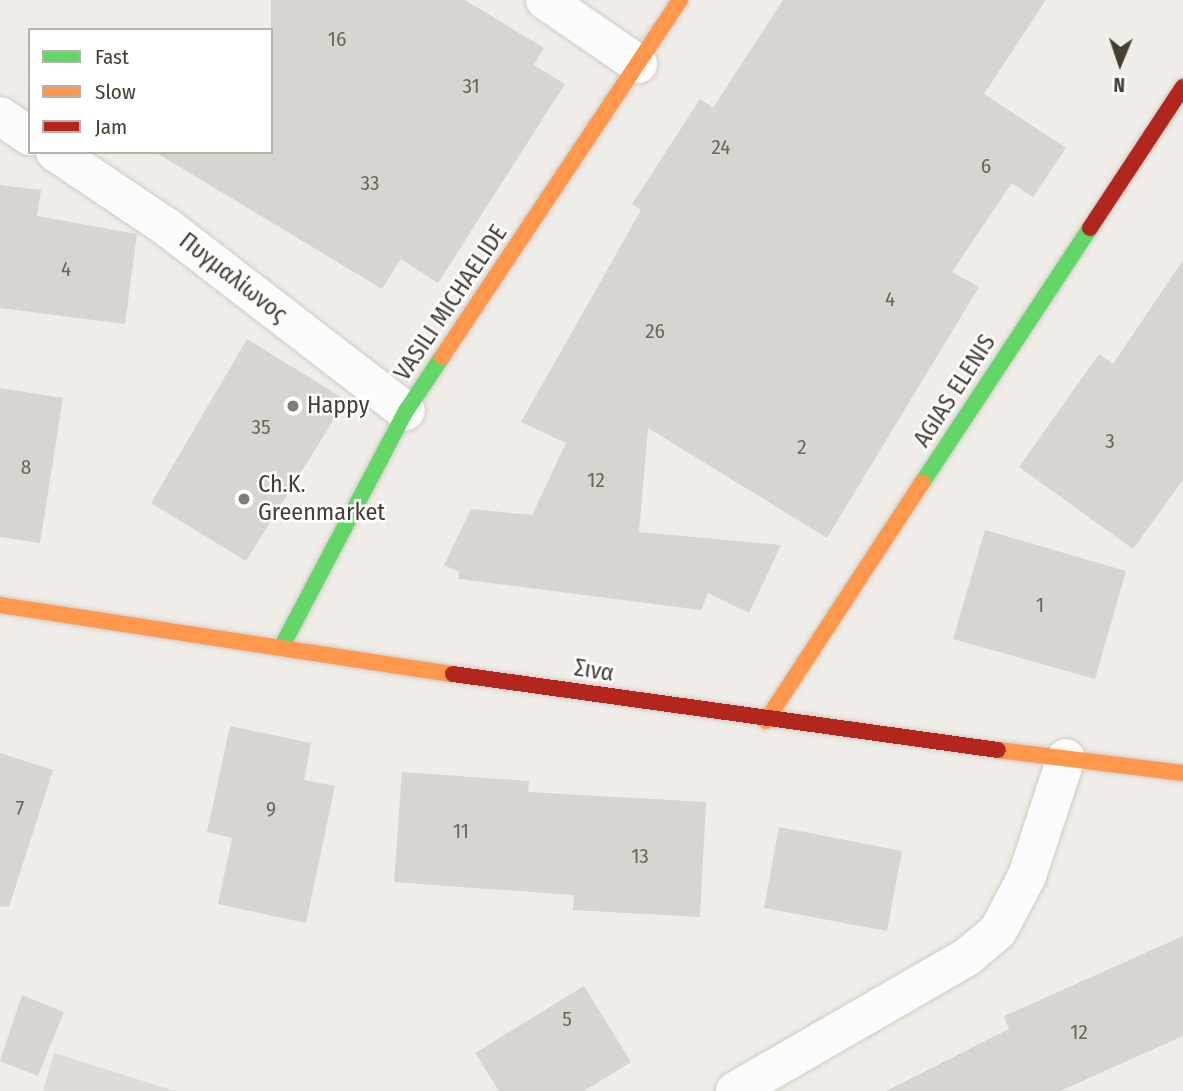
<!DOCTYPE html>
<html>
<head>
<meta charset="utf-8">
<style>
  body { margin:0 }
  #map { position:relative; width:1183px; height:1091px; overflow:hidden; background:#f0ede8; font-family:"Fira Sans Condensed",sans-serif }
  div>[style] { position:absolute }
  .parking>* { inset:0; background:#dfdcd8 }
  .building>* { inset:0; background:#d8d4cf }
  .roads { filter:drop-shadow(0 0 2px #cecbc6) drop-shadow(0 0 2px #cecbc6) }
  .street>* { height:38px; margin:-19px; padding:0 19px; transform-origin:19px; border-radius:19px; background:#fdfcfc }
  .fast>* { height:16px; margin:-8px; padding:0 8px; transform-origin:8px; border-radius:8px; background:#63d668 }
  .slow>* { height:16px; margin:-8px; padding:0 8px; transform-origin:8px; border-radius:8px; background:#ff974d }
  .jam>* { height:16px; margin:-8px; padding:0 8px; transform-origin:8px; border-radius:8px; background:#b3261e }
  .dots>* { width:19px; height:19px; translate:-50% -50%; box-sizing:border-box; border:4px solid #fff; border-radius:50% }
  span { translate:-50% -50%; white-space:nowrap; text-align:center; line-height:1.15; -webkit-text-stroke:5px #fff; paint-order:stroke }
  .number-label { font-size:21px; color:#6d655c }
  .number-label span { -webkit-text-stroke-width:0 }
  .street-label { font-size:24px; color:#473e33 }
  .poi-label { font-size:24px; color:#473e33 }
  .left { translate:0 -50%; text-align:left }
  .legend { position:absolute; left:28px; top:28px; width:245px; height:126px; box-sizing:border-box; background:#fff; border:2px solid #b5b2ad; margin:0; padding:9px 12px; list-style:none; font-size:21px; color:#473e33 }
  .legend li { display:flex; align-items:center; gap:14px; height:35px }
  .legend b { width:35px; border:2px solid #b5b2ad }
  .north { position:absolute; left:1085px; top:28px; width:70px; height:70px; -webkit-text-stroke:5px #fff; paint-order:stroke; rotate:182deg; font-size:19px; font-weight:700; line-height:28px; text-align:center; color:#473e33 }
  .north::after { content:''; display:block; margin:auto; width:24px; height:32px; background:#473e33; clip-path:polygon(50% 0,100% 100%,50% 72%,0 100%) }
</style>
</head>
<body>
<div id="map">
  <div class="parking">
    <div style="clip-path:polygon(54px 1053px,175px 1091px,43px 1091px)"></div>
  </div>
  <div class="building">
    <div style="clip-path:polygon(271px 0,465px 0,544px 48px,534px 65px,565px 84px,438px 283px,401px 259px,382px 289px,155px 152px,271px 152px)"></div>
    <div style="clip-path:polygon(783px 0,1046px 0,984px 94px,1066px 148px,1033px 197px,1012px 183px,952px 272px,979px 287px,827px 538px,648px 428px,639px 532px,781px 545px,749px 613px,708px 593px,701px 610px,459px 579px,459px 572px,444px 565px,471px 509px,532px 515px,566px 443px,521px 422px,641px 210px,632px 204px,700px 99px,713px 108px)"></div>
    <div style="clip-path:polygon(0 185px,41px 190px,37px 216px,137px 234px,125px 324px,0 308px)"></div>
    <div style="clip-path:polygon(1183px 260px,1183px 480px,1133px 549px,1019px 467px,1099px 354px,1113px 364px)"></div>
    <div style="clip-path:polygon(247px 339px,346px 400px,246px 561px,151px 503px)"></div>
    <div style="clip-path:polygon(0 388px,63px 398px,40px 543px,0 537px)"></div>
    <div style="clip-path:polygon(985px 530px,1126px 571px,1095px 679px,953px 639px)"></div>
    <div style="clip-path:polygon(230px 726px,311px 743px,304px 780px,335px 786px,306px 923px,218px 904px,232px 838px,207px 832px)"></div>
    <div style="clip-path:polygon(0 753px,53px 770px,9px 907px,0 906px)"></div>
    <div style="clip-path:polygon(402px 772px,529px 781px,528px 792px,706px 802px,700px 917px,573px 910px,574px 895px,394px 882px)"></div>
    <div style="clip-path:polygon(779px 827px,902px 851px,887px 931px,764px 908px)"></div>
    <div style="clip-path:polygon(1183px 936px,1183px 1036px,1060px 1091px,886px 1091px,1009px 1029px,1004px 1016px)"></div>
    <div style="clip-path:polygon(584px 986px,631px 1062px,584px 1091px,499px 1091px,475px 1053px)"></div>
    <div style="clip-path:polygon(22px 995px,64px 1012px,38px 1076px,0 1061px)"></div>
  </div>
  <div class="roads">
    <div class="street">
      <div style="left:545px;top:0;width:113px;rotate:34.5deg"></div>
      <div style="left:0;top:116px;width:36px;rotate:34deg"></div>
      <div style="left:55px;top:152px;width:136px;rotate:33.9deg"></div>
      <div style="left:168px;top:228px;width:300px;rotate:37.6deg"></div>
      <div style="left:735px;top:1091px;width:268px;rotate:-30deg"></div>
      <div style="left:967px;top:957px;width:40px;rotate:-40deg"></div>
      <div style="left:998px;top:931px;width:62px;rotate:-62.2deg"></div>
      <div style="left:1027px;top:876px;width:124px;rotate:-71.7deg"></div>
    </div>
    <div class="fast">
      <div style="left:922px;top:483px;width:305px;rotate:-56.6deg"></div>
      <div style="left:282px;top:646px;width:266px;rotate:-62.2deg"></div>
      <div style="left:406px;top:411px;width:65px;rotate:-56.3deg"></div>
    </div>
    <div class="slow">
      <div style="left:442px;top:357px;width:429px;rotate:-56.3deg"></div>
      <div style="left:0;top:605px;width:458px;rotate:8.7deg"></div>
      <div style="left:766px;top:721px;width:285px;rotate:-56.8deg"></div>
      <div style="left:998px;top:750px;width:186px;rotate:7.1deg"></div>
    </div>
    <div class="jam">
      <div style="left:1090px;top:228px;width:169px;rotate:-56.6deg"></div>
      <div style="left:453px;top:674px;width:550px;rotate:7.94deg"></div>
    </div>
  </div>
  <div class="dots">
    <div style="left:293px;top:406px;background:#827b72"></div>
    <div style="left:244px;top:499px;background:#827b72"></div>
  </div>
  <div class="number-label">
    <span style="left:337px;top:39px">16</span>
    <span style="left:471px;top:86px">31</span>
    <span style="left:721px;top:147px">24</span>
    <span style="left:986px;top:166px">6</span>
    <span style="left:370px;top:183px">33</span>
    <span style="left:66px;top:269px">4</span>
    <span style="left:890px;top:299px">4</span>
    <span style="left:655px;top:331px">26</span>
    <span style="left:261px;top:427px">35</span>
    <span style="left:1110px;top:441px">3</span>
    <span style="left:802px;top:447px">2</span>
    <span style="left:26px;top:467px">8</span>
    <span style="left:596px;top:480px">12</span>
    <span style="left:1040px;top:605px">1</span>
    <span style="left:20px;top:808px">7</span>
    <span style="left:271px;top:809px">9</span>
    <span style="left:461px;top:831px">11</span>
    <span style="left:640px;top:856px">13</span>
    <span style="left:567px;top:1019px">5</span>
    <span style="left:1079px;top:1032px">12</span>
  </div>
  <div class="street-label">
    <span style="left:233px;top:278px;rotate:38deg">Πυγμαλίωνος</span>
    <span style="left:451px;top:303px;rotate:-56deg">VASILI MICHAELIDE</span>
    <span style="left:955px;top:391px;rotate:-57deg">AGIAS ELENIS</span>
    <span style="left:594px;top:671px;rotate:9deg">Σινα</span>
  </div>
  <div class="poi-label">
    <span class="left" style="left:307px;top:406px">Happy</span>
    <span class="left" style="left:258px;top:499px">Ch.K.<br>Greenmarket</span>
  </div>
  <ul class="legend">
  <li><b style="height:9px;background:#63d668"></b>Fast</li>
  <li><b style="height:9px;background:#ff974d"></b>Slow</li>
  <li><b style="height:9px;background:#b3261e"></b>Jam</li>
  </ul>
  <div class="north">N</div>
</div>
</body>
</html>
